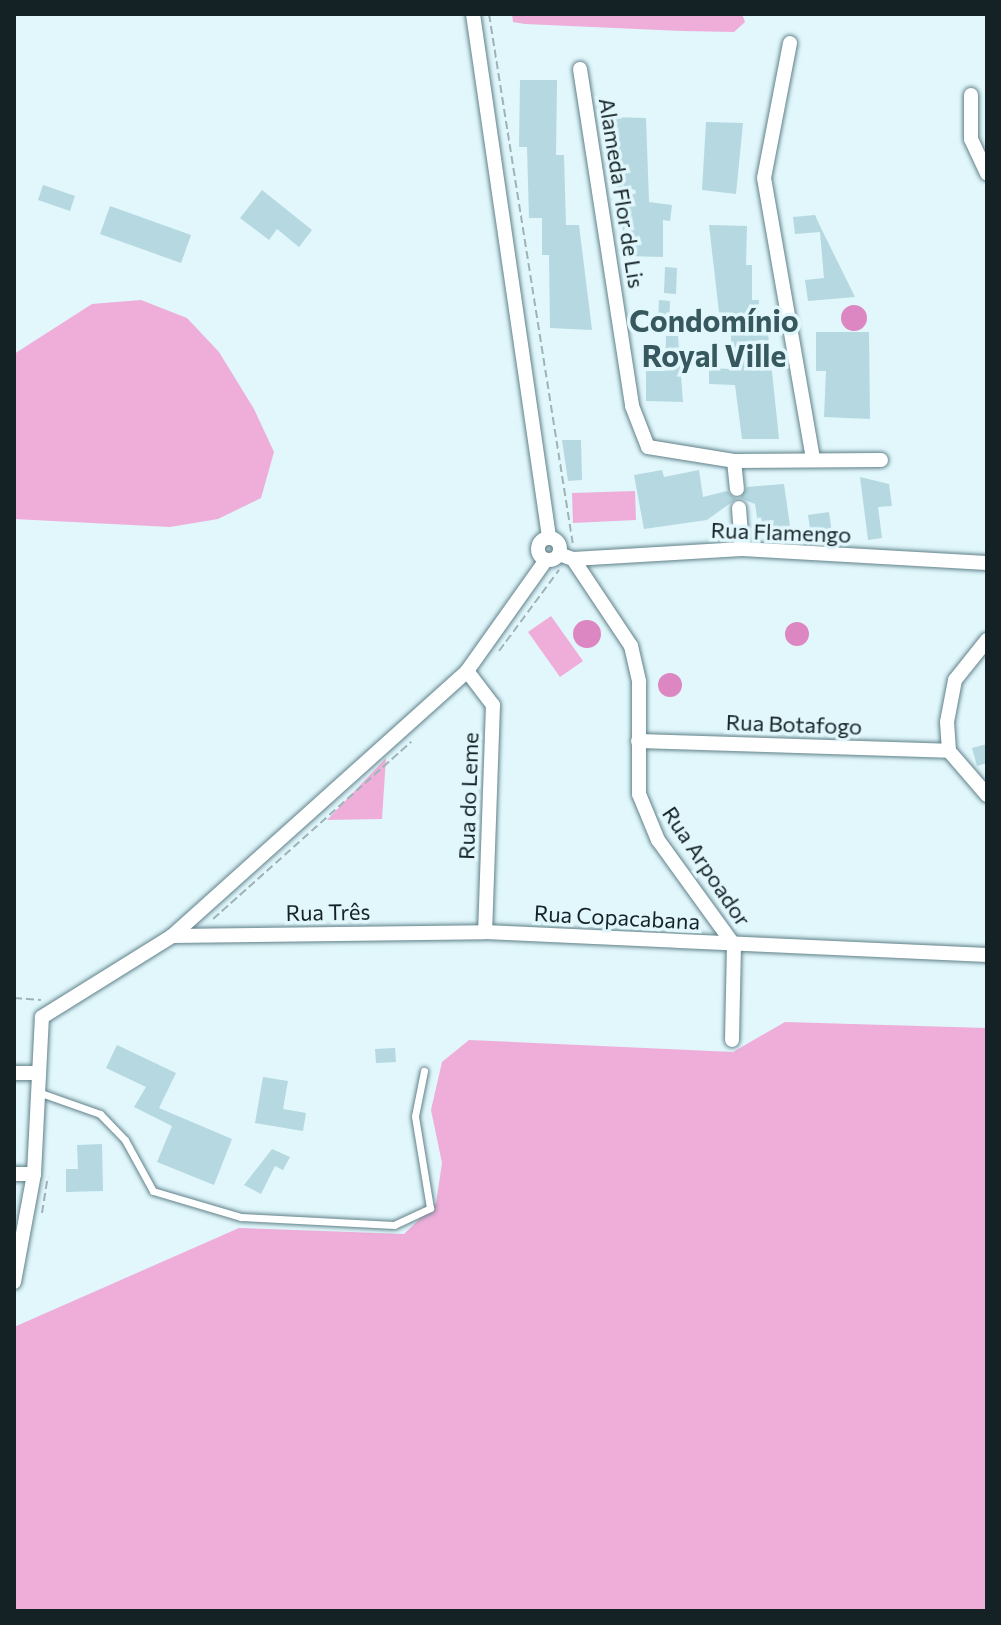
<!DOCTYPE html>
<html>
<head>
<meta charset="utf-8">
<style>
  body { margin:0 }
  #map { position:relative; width:1001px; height:1625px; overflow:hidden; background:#e1f7fc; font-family:Commissioner,sans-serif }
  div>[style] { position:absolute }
  .green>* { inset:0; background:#eeaed9 }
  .water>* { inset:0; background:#dc87c2 }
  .round { border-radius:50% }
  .building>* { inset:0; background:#b5d8e1 }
  .path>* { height:2px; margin-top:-1px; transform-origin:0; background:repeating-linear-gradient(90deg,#9fb3b7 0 8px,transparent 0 12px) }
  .roads { filter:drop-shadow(0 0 2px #608189) drop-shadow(0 0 2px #608189) }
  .service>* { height:7px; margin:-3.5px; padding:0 3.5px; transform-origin:3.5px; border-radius:3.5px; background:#fff }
  .minor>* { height:14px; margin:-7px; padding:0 7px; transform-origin:7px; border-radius:7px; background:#fff }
  .minor>.ring { margin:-7px; padding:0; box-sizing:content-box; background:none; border:14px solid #fff; border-radius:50% }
  span { translate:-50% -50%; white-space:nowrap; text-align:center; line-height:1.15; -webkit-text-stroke:7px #e1f7fc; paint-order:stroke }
  .street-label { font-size:22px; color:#142225 }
  .district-label { font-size:30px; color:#38585f; font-weight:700 }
  .frame { position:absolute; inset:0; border:16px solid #142225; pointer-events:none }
</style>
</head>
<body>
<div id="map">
  <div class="green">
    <div style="clip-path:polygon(512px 14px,742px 14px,745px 22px,734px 32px,682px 31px,525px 24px,513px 22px)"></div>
    <div style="clip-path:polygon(141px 300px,187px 318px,219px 352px,254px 409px,274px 452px,261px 498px,218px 519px,170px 527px,14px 519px,14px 354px,92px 304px)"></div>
    <div style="clip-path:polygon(635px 491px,636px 520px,573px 523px,572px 493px)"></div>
    <div style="clip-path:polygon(551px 616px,583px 661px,560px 677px,528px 632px)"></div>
    <div style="clip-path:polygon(386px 758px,382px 819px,327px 820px)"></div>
    <div style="clip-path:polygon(785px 1022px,987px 1028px,987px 1611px,14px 1611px,14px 1327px,239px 1228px,404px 1234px,436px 1203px,442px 1163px,431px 1110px,442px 1062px,469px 1040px,733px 1052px)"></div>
  </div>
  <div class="water">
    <div class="round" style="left:841px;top:305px;width:26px;height:26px"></div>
    <div class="round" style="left:573px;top:620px;width:28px;height:28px"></div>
    <div class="round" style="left:785px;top:622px;width:24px;height:24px"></div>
    <div class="round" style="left:658px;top:673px;width:24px;height:24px"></div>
  </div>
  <div class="building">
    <div style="clip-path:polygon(520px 80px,557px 80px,556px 155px,564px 155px,566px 225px,579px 225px,592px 330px,550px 328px,549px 255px,542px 255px,542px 218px,529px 218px,527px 147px,519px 147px)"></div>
    <div style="clip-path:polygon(609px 117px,646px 118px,649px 202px,672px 205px,670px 221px,663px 220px,663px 257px,626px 256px)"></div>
    <div style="clip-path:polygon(706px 122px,743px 123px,736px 194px,702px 190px)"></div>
    <div style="clip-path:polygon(43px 185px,75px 196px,70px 211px,38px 200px)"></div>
    <div style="clip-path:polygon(262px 190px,312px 230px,299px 247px,277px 229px,269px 240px,240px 218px)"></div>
    <div style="clip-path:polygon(110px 206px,191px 235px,181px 263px,100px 234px)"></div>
    <div style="clip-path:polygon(815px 215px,820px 226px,855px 297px,808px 301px,805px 280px,824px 278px,820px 232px,795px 234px,793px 217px)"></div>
    <div style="clip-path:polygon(709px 225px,747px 226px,746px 265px,752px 265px,752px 300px,759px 300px,758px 333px,768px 333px,779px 439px,742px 439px,735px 385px,709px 384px,709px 368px,731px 369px,731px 330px,721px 330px)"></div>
    <div style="clip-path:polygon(665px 267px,677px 268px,676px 294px,664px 293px)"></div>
    <div style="clip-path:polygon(659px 300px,670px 301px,669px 327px,658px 326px)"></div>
    <div style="clip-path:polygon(816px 332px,869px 332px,870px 419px,824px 417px,826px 371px,816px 371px)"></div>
    <div style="clip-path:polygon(666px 336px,678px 336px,683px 402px,646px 401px,646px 371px,665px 371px)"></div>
    <div style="clip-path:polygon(562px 440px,581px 440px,582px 480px,568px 481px)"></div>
    <div style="clip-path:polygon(662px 470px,664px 477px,699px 470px,703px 497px,727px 491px,736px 499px,707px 520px,644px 529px,634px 475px)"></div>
    <div style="clip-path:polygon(860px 477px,889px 484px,892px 506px,878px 507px,882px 538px,868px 540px)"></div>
    <div style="clip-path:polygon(784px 484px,790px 526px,759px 531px,755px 504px,740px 498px,747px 487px)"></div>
    <div style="clip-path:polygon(829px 512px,833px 540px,812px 543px,808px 515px)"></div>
    <div style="clip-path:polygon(987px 744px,987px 763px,977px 766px,972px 748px)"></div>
    <div style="clip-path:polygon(117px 1045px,176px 1073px,159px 1108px,232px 1139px,214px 1185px,157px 1162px,172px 1126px,134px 1107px,146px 1087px,106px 1068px)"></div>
    <div style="clip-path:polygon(395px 1048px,396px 1062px,376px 1063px,375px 1049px)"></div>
    <div style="clip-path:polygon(263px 1077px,288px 1081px,283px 1109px,306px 1113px,303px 1131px,255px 1123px)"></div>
    <div style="clip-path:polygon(102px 1144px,103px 1191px,66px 1192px,66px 1169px,78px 1169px,77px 1145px)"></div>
    <div style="clip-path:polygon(272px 1149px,290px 1157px,283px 1170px,275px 1166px,261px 1194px,244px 1185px)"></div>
  </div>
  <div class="path">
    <div style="left:489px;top:14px;width:538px;rotate:81.01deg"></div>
    <div style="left:499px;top:651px;width:101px;rotate:-53.5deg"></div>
    <div style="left:213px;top:919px;width:266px;rotate:-41.8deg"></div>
    <div style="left:14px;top:998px;width:27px;rotate:4deg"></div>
    <div style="left:42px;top:1213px;width:36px;rotate:-81deg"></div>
  </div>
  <div class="roads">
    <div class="service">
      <div style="left:38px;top:1092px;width:66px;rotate:19.5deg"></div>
      <div style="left:100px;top:1114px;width:36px;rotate:46deg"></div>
      <div style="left:125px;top:1140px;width:58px;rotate:61.2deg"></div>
      <div style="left:153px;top:1191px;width:92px;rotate:16.5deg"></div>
      <div style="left:241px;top:1217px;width:153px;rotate:3deg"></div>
      <div style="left:394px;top:1225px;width:40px;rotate:-25deg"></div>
      <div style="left:430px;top:1208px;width:93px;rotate:-99.3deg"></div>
      <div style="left:415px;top:1116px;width:46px;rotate:-78.7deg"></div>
    </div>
    <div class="minor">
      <div style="left:473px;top:14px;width:528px;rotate:81.73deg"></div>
      <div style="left:790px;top:43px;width:137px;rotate:100.9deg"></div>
      <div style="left:764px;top:178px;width:285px;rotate:80.1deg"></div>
      <div style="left:580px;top:69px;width:341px;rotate:81.2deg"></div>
      <div style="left:632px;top:406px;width:44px;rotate:68.7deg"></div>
      <div style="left:648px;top:447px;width:87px;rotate:9.2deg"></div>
      <div style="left:734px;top:461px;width:147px;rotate:-0.4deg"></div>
      <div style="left:971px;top:95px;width:44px;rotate:90deg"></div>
      <div style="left:971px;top:139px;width:38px;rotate:65deg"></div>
      <div style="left:734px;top:461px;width:28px;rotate:84deg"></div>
      <div style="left:739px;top:508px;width:41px;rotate:85.8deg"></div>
      <div class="ring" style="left:538px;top:538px;width:8px;height:8px"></div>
      <div style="left:559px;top:554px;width:15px;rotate:20deg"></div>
      <div style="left:573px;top:559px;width:105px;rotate:56.3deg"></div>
      <div style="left:631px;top:646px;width:37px;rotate:77deg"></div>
      <div style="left:639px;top:682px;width:112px;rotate:90deg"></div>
      <div style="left:639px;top:794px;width:50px;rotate:67.6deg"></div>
      <div style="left:658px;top:840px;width:130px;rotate:54.1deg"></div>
      <div style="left:734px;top:945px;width:95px;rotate:91.2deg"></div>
      <div style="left:573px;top:559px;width:169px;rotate:-3.4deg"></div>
      <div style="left:742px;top:549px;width:245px;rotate:3.3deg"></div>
      <div style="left:987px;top:640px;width:51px;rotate:128.7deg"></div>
      <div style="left:955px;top:680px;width:43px;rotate:100.8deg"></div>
      <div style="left:947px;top:722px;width:29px;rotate:86deg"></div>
      <div style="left:949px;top:751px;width:58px;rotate:49.2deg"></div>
      <div style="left:467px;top:671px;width:43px;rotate:52.6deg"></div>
      <div style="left:493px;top:705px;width:227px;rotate:92deg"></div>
      <div style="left:638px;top:741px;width:311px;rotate:1.8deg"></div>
      <div style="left:172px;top:936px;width:313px;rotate:-0.7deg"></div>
      <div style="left:485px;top:932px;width:503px;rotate:2.62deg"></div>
      <div style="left:14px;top:1073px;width:21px"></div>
      <div style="left:14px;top:1174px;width:20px"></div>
      <div style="left:14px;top:1282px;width:110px;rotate:-79.5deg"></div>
      <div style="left:34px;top:1174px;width:157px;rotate:-87.1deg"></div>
      <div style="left:42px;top:1017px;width:153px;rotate:-31.9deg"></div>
      <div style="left:172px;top:936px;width:397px;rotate:-41.9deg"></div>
      <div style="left:467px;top:671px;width:136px;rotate:-54.6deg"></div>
    </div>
  </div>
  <div class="street-label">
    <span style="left:622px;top:193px;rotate:81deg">Alameda Flor de Lis</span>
    <span style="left:781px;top:532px;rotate:2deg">Rua Flamengo</span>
    <span style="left:794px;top:724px;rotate:2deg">Rua Botafogo</span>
    <span style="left:468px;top:796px;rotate:-88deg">Rua do Leme</span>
    <span style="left:707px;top:866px;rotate:56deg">Rua Arpoador</span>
    <span style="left:328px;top:912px;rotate:-1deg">Rua Três</span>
    <span style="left:617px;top:917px;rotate:3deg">Rua Copacabana</span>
  </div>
  <div class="district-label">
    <span style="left:714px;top:337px">Condomínio<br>Royal Ville</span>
  </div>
  <div class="frame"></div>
</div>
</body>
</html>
